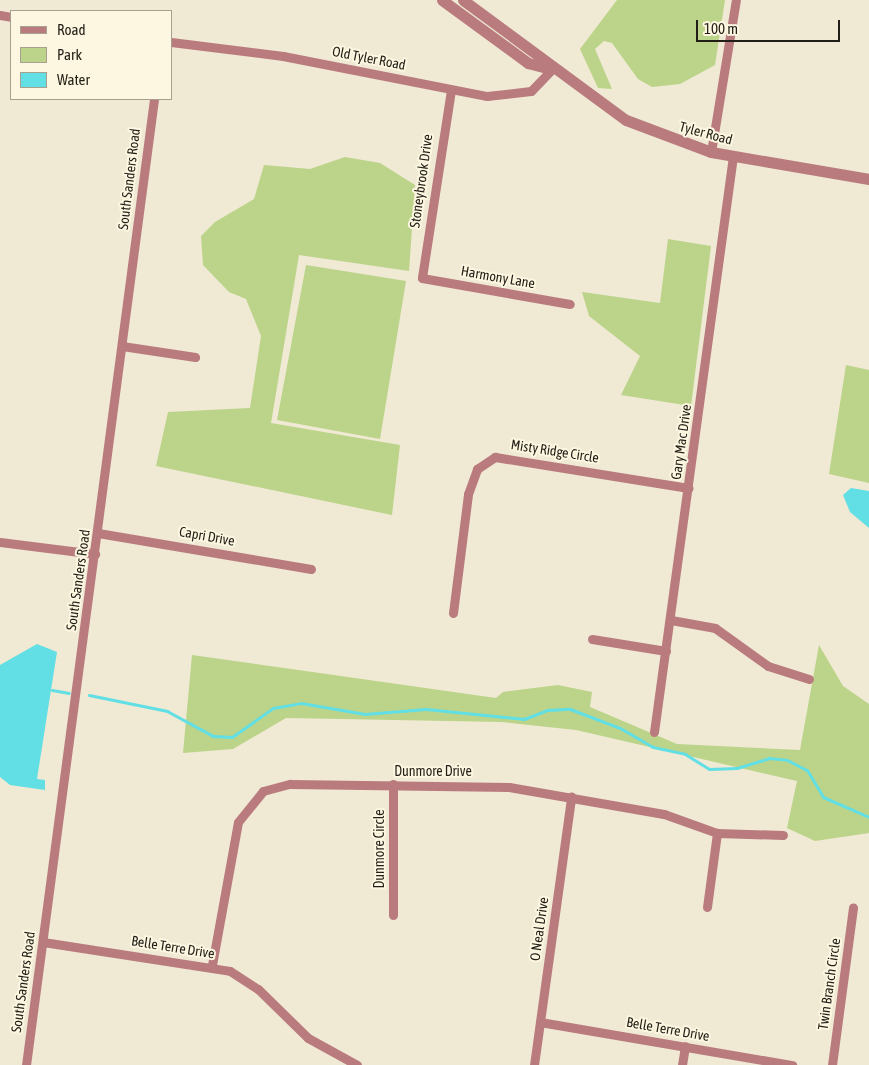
<!DOCTYPE html>
<html>
<head>
<meta charset="utf-8">
<style>
  body { margin:0 }
  #map { position:relative; width:869px; height:1065px; overflow:hidden; background:#f0e9d3; font-family:"Asap Condensed",sans-serif }
  div>[style] { position:absolute }
  .green>* { inset:0; background:#bbd48a }
  .water>* { inset:0; background:#61dfe5 }
  .stream>* { height:3px; margin:-1.5px; padding:0 1.5px; transform-origin:1.5px; border-radius:1.5px; background:#61dfe5 }
  .minor>* { height:9px; margin:-4.5px; padding:0 4.5px; transform-origin:4.5px; border-radius:4.5px; background:#b97b7e }
  .tertiary>* { height:11px; margin:-5.5px; padding:0 5.5px; transform-origin:5.5px; border-radius:5.5px; background:#b97b7e }
  span { translate:-50% -50%; white-space:nowrap; text-align:center; line-height:1.15; -webkit-text-stroke:4px #fdf6e0; paint-order:stroke }
  .street-label { font-size:14px; color:#201e16 }
  .legend { position:absolute; left:10px; top:10px; width:162px; height:90px; box-sizing:border-box; background:#fdf6e0; border:1px solid #a5a08f; margin:0; padding:6px 9px; list-style:none; font-size:15px; color:#201e16 }
  .legend li { display:flex; align-items:center; gap:10px; height:25px }
  .legend b { width:25px; border:1px solid #a5a08f }
  .scale { position:absolute; left:696px; top:20px; width:144px; height:22px; box-sizing:border-box; border:2px solid #201e16; border-top:0; padding-left:6px; font-size:15px; line-height:18px; white-space:nowrap; color:#201e16; -webkit-text-stroke:4px #fdf6e0; paint-order:stroke }
</style>
</head>
<body>
<div id="map">
  <div class="green">
    <div style="clip-path:polygon(617px 0,725px 0,715px 65px,680px 84px,652px 87px,638px 79px,612px 43px,604px 41px,595px 49px,612px 89px,598px 88px,580px 49px)"></div>
    <div style="clip-path:polygon(345px 157px,380px 163px,415px 185px,409px 271px,299px 255px,271px 423px,400px 445px,392px 515px,156px 466px,168px 412px,250px 408px,261px 336px,246px 299px,229px 292px,203px 265px,201px 236px,215px 222px,254px 199px,264px 165px,310px 169px)"></div>
    <div style="clip-path:polygon(668px 239px,711px 246px,691px 406px,621px 395px,640px 356px,589px 316px,582px 292px,660px 303px)"></div>
    <div style="clip-path:polygon(306px 265px,406px 281px,380px 439px,277px 420px)"></div>
    <div style="clip-path:polygon(846px 365px,869px 370px,869px 483px,829px 474px)"></div>
    <div style="clip-path:polygon(819px 645px,843px 686px,869px 704px,869px 833px,815px 841px,787px 828px,797px 781px,576px 730px,502px 722px,286px 718px,233px 749px,183px 753px,192px 655px,496px 698px,503px 692px,558px 685px,592px 692px,590px 707px,677px 744px,800px 750px)"></div>
  </div>
  <div class="water">
    <div style="clip-path:polygon(851px 488px,869px 491px,869px 528px,850px 512px,843px 495px)"></div>
    <div style="clip-path:polygon(37px 644px,57px 652px,37px 779px,45px 780px,45px 790px,10px 785px,0 777px,0 665px)"></div>
  </div>
  <div class="stream">
    <div style="left:52px;top:690px;width:17px;rotate:10deg"></div>
    <div style="left:89px;top:695px;width:80px;rotate:11.6deg"></div>
    <div style="left:167px;top:711px;width:52px;rotate:28.5deg"></div>
    <div style="left:213px;top:736px;width:19px;rotate:3deg"></div>
    <div style="left:232px;top:737px;width:50px;rotate:-35.3deg"></div>
    <div style="left:273px;top:708px;width:28px;rotate:-10deg"></div>
    <div style="left:301px;top:703px;width:65px;rotate:9.8deg"></div>
    <div style="left:365px;top:714px;width:61px;rotate:-4.7deg"></div>
    <div style="left:426px;top:709px;width:99px;rotate:5.8deg"></div>
    <div style="left:524px;top:719px;width:26px;rotate:-21deg"></div>
    <div style="left:548px;top:710px;width:22px;rotate:-3deg"></div>
    <div style="left:570px;top:709px;width:53px;rotate:20.8deg"></div>
    <div style="left:620px;top:728px;width:38px;rotate:30deg"></div>
    <div style="left:653px;top:747px;width:33px;rotate:12deg"></div>
    <div style="left:685px;top:754px;width:28px;rotate:32deg"></div>
    <div style="left:709px;top:769px;width:28px;rotate:-2deg"></div>
    <div style="left:737px;top:768px;width:34px;rotate:-17deg"></div>
    <div style="left:769px;top:758px;width:18px;rotate:6deg"></div>
    <div style="left:787px;top:760px;width:22px;rotate:27deg"></div>
    <div style="left:807px;top:770px;width:31px;rotate:59deg"></div>
    <div style="left:823px;top:797px;width:50px;rotate:23.5deg"></div>
  </div>
  <div class="minor">
    <div style="left:0;top:15px;width:11px;rotate:10deg"></div>
    <div style="left:171px;top:42px;width:113px;rotate:7.1deg"></div>
    <div style="left:283px;top:56px;width:208px;rotate:11.1deg"></div>
    <div style="left:487px;top:96px;width:44px;rotate:-6.5deg"></div>
    <div style="left:531px;top:91px;width:30px;rotate:-46deg"></div>
    <div style="left:451px;top:90px;width:190px;rotate:98.8deg"></div>
    <div style="left:422px;top:278px;width:150px;rotate:10deg"></div>
    <div style="left:711px;top:152px;width:154px;rotate:-80.7deg"></div>
    <div style="left:122px;top:346px;width:74px;rotate:8.6deg"></div>
    <div style="left:98px;top:533px;width:216px;rotate:9.6deg"></div>
    <div style="left:0;top:542px;width:96px;rotate:7.2deg"></div>
    <div style="left:453px;top:613px;width:120px;rotate:-82.8deg"></div>
    <div style="left:468px;top:494px;width:27px;rotate:-70deg"></div>
    <div style="left:477px;top:469px;width:22px;rotate:-34deg"></div>
    <div style="left:495px;top:457px;width:196px;rotate:9.1deg"></div>
    <div style="left:671px;top:620px;width:45px;rotate:10.3deg"></div>
    <div style="left:715px;top:628px;width:65px;rotate:35.6deg"></div>
    <div style="left:768px;top:666px;width:43px;rotate:17.6deg"></div>
    <div style="left:592px;top:639px;width:75px;rotate:9.2deg"></div>
    <div style="left:654px;top:732px;width:581px;rotate:-82.19deg"></div>
    <div style="left:393px;top:784px;width:131px;rotate:90deg"></div>
    <div style="left:707px;top:907px;width:75px;rotate:-82.3deg"></div>
    <div style="left:43px;top:942px;width:189px;rotate:8.8deg"></div>
    <div style="left:230px;top:971px;width:33px;rotate:33deg"></div>
    <div style="left:258px;top:989px;width:70px;rotate:44.4deg"></div>
    <div style="left:308px;top:1038px;width:56px;rotate:28.9deg"></div>
    <div style="left:212px;top:965px;width:145px;rotate:-79.7deg"></div>
    <div style="left:238px;top:822px;width:40px;rotate:-51deg"></div>
    <div style="left:263px;top:791px;width:28px;rotate:-15deg"></div>
    <div style="left:290px;top:784px;width:219px;rotate:0.8deg"></div>
    <div style="left:509px;top:787px;width:157px;rotate:9.9deg"></div>
    <div style="left:664px;top:814px;width:56px;rotate:19.7deg"></div>
    <div style="left:717px;top:833px;width:66px;rotate:1.7deg"></div>
    <div style="left:540px;top:1022px;width:256px;rotate:9.7deg"></div>
    <div style="left:26px;top:1065px;width:974px;rotate:-82.45deg"></div>
    <div style="left:534px;top:1065px;width:271px;rotate:-82.1deg"></div>
    <div style="left:682px;top:1065px;width:19px;rotate:-81deg"></div>
    <div style="left:832px;top:1065px;width:159px;rotate:-82.4deg"></div>
  </div>
  <div class="tertiary">
    <div style="left:442px;top:0;width:107px;rotate:36.2deg"></div>
    <div style="left:528px;top:63px;width:23px;rotate:15deg"></div>
    <div style="left:463px;top:0;width:202px;rotate:36.4deg"></div>
    <div style="left:626px;top:120px;width:91px;rotate:20.6deg"></div>
    <div style="left:711px;top:152px;width:160px;rotate:9.7deg"></div>
  </div>
  <div class="street-label">
    <span style="left:369px;top:58px;rotate:11deg">Old Tyler Road</span>
    <span style="left:706px;top:133px;rotate:15deg">Tyler Road</span>
    <span style="left:129px;top:179px;rotate:-83deg">South Sanders Road</span>
    <span style="left:421px;top:181px;rotate:-82deg">Stoneybrook Drive</span>
    <span style="left:498px;top:277px;rotate:10deg">Harmony Lane</span>
    <span style="left:681px;top:442px;rotate:-82deg">Gary Mac Drive</span>
    <span style="left:555px;top:451px;rotate:9deg">Misty Ridge Circle</span>
    <span style="left:207px;top:536px;rotate:10deg">Capri Drive</span>
    <span style="left:78px;top:580px;rotate:-82deg">South Sanders Road</span>
    <span style="left:433px;top:771px">Dunmore Drive</span>
    <span style="left:379px;top:849px;rotate:-90deg">Dunmore Circle</span>
    <span style="left:539px;top:929px;rotate:-82deg">O Neal Drive</span>
    <span style="left:173px;top:947px;rotate:9deg">Belle Terre Drive</span>
    <span style="left:23px;top:982px;rotate:-82deg">South Sanders Road</span>
    <span style="left:829px;top:984px;rotate:-82deg">Twin Branch Circle</span>
    <span style="left:668px;top:1029px;rotate:10deg">Belle Terre Drive</span>
  </div>
  <ul class="legend">
  <li><b style="height:6px;background:#b97b7e"></b>Road</li>
  <li><b style="height:14px;background:#bbd48a"></b>Park</li>
  <li><b style="height:14px;background:#61dfe5"></b>Water</li>
  </ul>
  <div class="scale">100 m</div>
</div>
</body>
</html>
